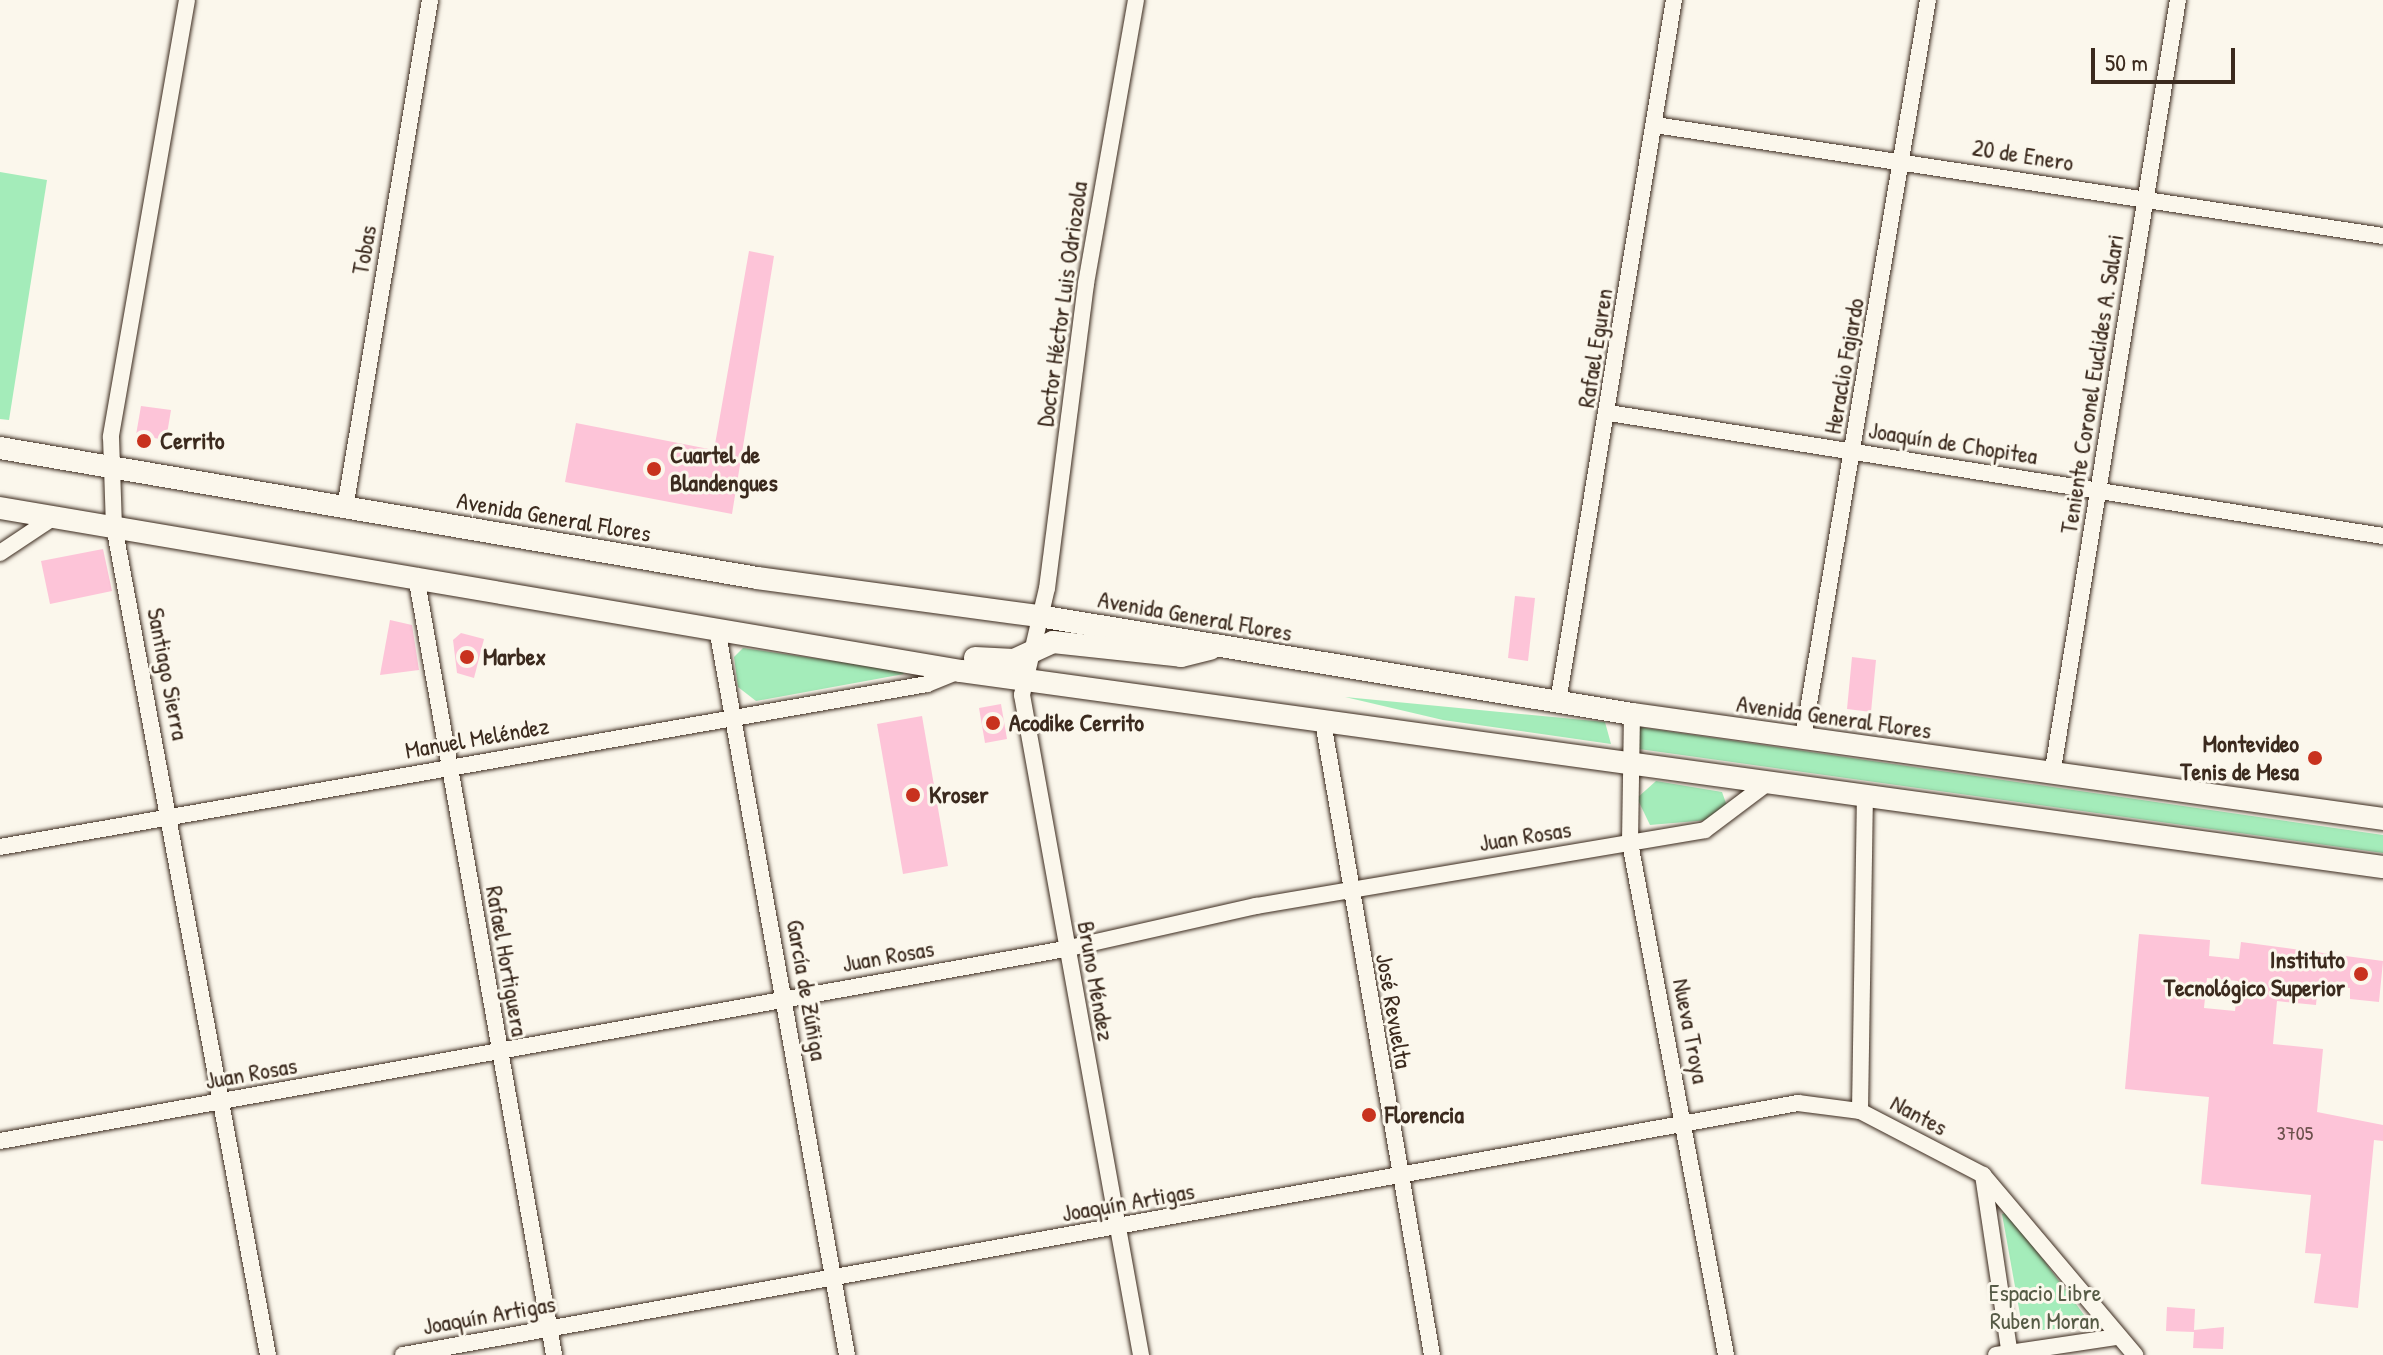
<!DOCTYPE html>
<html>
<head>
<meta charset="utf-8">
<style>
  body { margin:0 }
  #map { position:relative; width:2383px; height:1355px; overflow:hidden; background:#fbf7ec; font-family:"Patrick Hand",sans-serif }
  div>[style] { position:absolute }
  .green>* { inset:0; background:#a4ecba }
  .building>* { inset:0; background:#fdc4d8 }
  .roads { filter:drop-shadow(0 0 2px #3b2a1e) drop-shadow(0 0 2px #3b2a1e) }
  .minor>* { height:16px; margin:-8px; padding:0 8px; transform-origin:8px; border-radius:8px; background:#fbf7ec }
  .secondary>* { height:22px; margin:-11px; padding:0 11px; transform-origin:11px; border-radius:11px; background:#fbf7ec }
  .dots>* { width:22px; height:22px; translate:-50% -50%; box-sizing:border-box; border:4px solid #fbf7ec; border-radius:50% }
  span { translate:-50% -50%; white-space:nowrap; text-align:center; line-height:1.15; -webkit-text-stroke:6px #fbf7ec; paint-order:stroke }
  .number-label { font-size:20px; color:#6c504c }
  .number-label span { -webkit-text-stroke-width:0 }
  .street-label { font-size:24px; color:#3b2a1e }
  .poi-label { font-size:24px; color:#3b2a1e; font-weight:700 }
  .left { translate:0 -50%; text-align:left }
  .right { translate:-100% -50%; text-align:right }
  .park-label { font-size:24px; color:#555a45 }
  .scale { position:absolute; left:2091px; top:48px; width:144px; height:36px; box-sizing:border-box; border:4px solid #3b2a1e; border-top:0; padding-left:10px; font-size:24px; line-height:28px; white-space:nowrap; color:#3b2a1e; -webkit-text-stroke:6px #fbf7ec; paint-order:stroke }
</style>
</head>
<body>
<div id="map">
  <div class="green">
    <div style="clip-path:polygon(0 172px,47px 180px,9px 420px,0 419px)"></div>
    <div style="clip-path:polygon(743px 648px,902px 671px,904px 674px,756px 701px,738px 687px,734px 657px)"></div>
    <div style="clip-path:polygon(1345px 697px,1605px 722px,1611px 744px,1443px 720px)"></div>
    <div style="clip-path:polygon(1638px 727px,2383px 835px,2383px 853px,1639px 749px)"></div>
    <div style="clip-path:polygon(1656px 781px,1722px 792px,1727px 806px,1708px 820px,1650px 825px,1637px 798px)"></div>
    <div style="clip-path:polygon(2008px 1212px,2093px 1327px,2023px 1331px,2002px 1214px)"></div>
  </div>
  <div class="building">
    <div style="clip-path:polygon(749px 251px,774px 256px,732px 514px,565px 482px,576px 423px,714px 450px)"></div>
    <div style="clip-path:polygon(141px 406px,171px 410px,166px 440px,136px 435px)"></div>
    <div style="clip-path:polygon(103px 549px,112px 591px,50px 604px,41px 561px)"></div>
    <div style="clip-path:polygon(1515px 596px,1535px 598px,1528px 661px,1508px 658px)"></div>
    <div style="clip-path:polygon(390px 620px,412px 625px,419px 670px,380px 675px)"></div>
    <div style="clip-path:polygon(461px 633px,484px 639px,474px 678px,457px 673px,453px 640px)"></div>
    <div style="clip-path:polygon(1852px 657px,1876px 660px,1871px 712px,1847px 709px)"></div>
    <div style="clip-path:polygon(1001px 704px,1007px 739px,985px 743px,979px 708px)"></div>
    <div style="clip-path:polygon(922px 716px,948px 866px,903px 874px,877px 724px)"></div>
    <div style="clip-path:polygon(evenodd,2139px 934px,2210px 940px,2209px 956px,2239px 959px,2241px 942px,2383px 961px,2379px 1002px,2350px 999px,2350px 988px,2318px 985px,2316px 1005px,2277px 1001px,2273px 1044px,2323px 1049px,2317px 1112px,2383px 1125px,2383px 1141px,2374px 1140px,2358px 1308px,2314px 1303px,2321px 1254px,2305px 1253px,2311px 1195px,2201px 1184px,2209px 1097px,2125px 1089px,2139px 934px,2207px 978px,2238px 981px,2235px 1011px,2204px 1008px,2207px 978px)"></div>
    <div style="clip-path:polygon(2167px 1307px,2195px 1309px,2194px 1330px,2224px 1327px,2223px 1349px,2193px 1348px,2194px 1332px,2166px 1331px)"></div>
  </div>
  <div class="roads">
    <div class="minor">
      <div style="left:187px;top:0;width:444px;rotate:99.9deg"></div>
      <div style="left:111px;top:437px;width:89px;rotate:88.1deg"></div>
      <div style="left:114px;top:526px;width:843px;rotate:79.48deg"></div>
      <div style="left:1136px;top:0;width:288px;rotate:100deg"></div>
      <div style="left:1086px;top:284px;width:306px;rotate:97.3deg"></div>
      <div style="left:1047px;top:588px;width:110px;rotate:103.2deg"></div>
      <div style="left:1022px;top:695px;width:671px;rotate:79.78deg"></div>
      <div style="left:1655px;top:125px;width:736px;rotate:8.67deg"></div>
      <div style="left:1609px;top:413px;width:784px;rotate:9.03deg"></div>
      <div style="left:345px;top:508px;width:515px;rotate:-80.5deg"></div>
      <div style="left:0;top:553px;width:65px;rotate:-33.7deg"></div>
      <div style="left:416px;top:576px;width:791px;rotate:79.95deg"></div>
      <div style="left:718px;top:634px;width:732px;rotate:79.86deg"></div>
      <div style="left:1558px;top:702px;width:712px;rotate:-80.62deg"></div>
      <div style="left:1632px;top:714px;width:129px;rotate:90.9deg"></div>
      <div style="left:1630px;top:843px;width:521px;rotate:79.38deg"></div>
      <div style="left:1323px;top:722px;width:642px;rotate:80.23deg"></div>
      <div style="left:1803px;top:739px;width:749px;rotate:-80.4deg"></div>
      <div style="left:2052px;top:775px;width:785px;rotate:-80.77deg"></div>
      <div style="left:0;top:847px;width:941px;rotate:-9.97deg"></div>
      <div style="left:927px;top:684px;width:35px;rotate:-22deg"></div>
      <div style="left:1860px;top:1111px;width:314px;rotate:-89.1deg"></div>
      <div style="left:0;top:1141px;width:1082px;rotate:-10.22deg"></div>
      <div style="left:1065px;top:949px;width:196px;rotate:-12.7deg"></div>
      <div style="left:1256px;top:906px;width:455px;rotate:-9.6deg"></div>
      <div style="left:1705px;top:830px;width:80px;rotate:-36.9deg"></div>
      <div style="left:1983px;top:1175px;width:182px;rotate:81.5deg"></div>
      <div style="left:403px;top:1355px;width:1418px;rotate:-10.24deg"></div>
      <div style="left:1798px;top:1103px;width:63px;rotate:7.4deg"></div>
      <div style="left:1860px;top:1111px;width:139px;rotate:27.5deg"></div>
      <div style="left:1983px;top:1175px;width:236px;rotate:49.8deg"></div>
      <div style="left:1996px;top:1355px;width:121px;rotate:-8.5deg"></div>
    </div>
    <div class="secondary">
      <div style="left:0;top:448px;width:768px;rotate:9.74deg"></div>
      <div style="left:757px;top:578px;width:285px;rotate:7.7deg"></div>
      <div style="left:1039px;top:616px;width:601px;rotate:9.38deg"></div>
      <div style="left:1632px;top:714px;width:758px;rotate:7.96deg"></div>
      <div style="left:0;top:508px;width:975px;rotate:9.63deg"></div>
      <div style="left:961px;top:671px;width:1435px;rotate:7.85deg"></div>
      <div style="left:975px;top:658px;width:39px;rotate:3deg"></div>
      <div style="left:1014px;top:660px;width:43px;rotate:-24.8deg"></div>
      <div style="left:1053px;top:642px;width:129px;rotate:6.2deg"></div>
      <div style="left:1181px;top:656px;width:30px;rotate:-14deg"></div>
    </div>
  </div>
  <div class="dots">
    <div style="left:144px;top:441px;background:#c8321e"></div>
    <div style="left:654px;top:469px;background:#c8321e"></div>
    <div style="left:467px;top:657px;background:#c8321e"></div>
    <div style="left:993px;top:723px;background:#c8321e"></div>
    <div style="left:2315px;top:758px;background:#c8321e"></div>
    <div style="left:913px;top:795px;background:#c8321e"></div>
    <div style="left:2361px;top:974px;background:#c8321e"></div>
    <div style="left:1369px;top:1115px;background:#c8321e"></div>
  </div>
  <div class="number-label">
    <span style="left:2295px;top:1132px">3705</span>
  </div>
  <div class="street-label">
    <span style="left:2023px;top:155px;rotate:9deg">20 de Enero</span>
    <span style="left:364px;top:250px;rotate:-80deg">Tobas</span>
    <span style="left:1062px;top:304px;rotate:-82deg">Doctor Héctor Luis Odriozola</span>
    <span style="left:1595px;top:348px;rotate:-81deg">Rafael Eguren</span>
    <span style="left:1844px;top:366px;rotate:-80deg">Heraclio Fajardo</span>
    <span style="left:2092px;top:384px;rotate:-81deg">Teniente Coronel Euclides A. Salari</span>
    <span style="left:1953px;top:443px;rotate:9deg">Joaquín de Chopitea</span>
    <span style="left:554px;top:517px;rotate:10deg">Avenida General Flores</span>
    <span style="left:1195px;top:616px;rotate:10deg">Avenida General Flores</span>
    <span style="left:168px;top:674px;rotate:79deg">Santiago Sierra</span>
    <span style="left:1834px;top:717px;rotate:8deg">Avenida General Flores</span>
    <span style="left:477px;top:738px;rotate:-10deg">Manuel Meléndez</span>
    <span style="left:1525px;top:836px;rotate:-9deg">Juan Rosas</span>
    <span style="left:888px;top:956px;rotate:-10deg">Juan Rosas</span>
    <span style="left:507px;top:961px;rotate:80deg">Rafael Hortiguera</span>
    <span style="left:1096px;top:981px;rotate:80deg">Bruno Méndez</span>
    <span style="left:807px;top:990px;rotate:80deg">García de Zúñiga</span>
    <span style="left:1394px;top:1011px;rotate:80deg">José Revuelta</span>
    <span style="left:1691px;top:1031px;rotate:79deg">Nueva Troya</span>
    <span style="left:251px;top:1073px;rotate:-10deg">Juan Rosas</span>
    <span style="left:1919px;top:1115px;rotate:28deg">Nantes</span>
    <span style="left:1128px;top:1202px;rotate:-10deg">Joaquín Artigas</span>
    <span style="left:489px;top:1315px;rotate:-10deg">Joaquín Artigas</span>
  </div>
  <div class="poi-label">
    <span class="left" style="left:160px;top:441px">Cerrito</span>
    <span class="left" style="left:670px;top:469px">Cuartel de<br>Blandengues</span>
    <span class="left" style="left:483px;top:657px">Marbex</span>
    <span class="left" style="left:1009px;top:723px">Acodike Cerrito</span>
    <span class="right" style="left:2299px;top:758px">Montevideo<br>Tenis de Mesa</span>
    <span class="left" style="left:929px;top:795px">Kroser</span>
    <span class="right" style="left:2345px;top:974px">Instituto<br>Tecnológico Superior</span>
    <span class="left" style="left:1385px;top:1115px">Florencia</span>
  </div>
  <div class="park-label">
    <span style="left:2045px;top:1307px">Espacio Libre<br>Ruben Moran</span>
  </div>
  <div class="scale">50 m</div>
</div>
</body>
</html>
